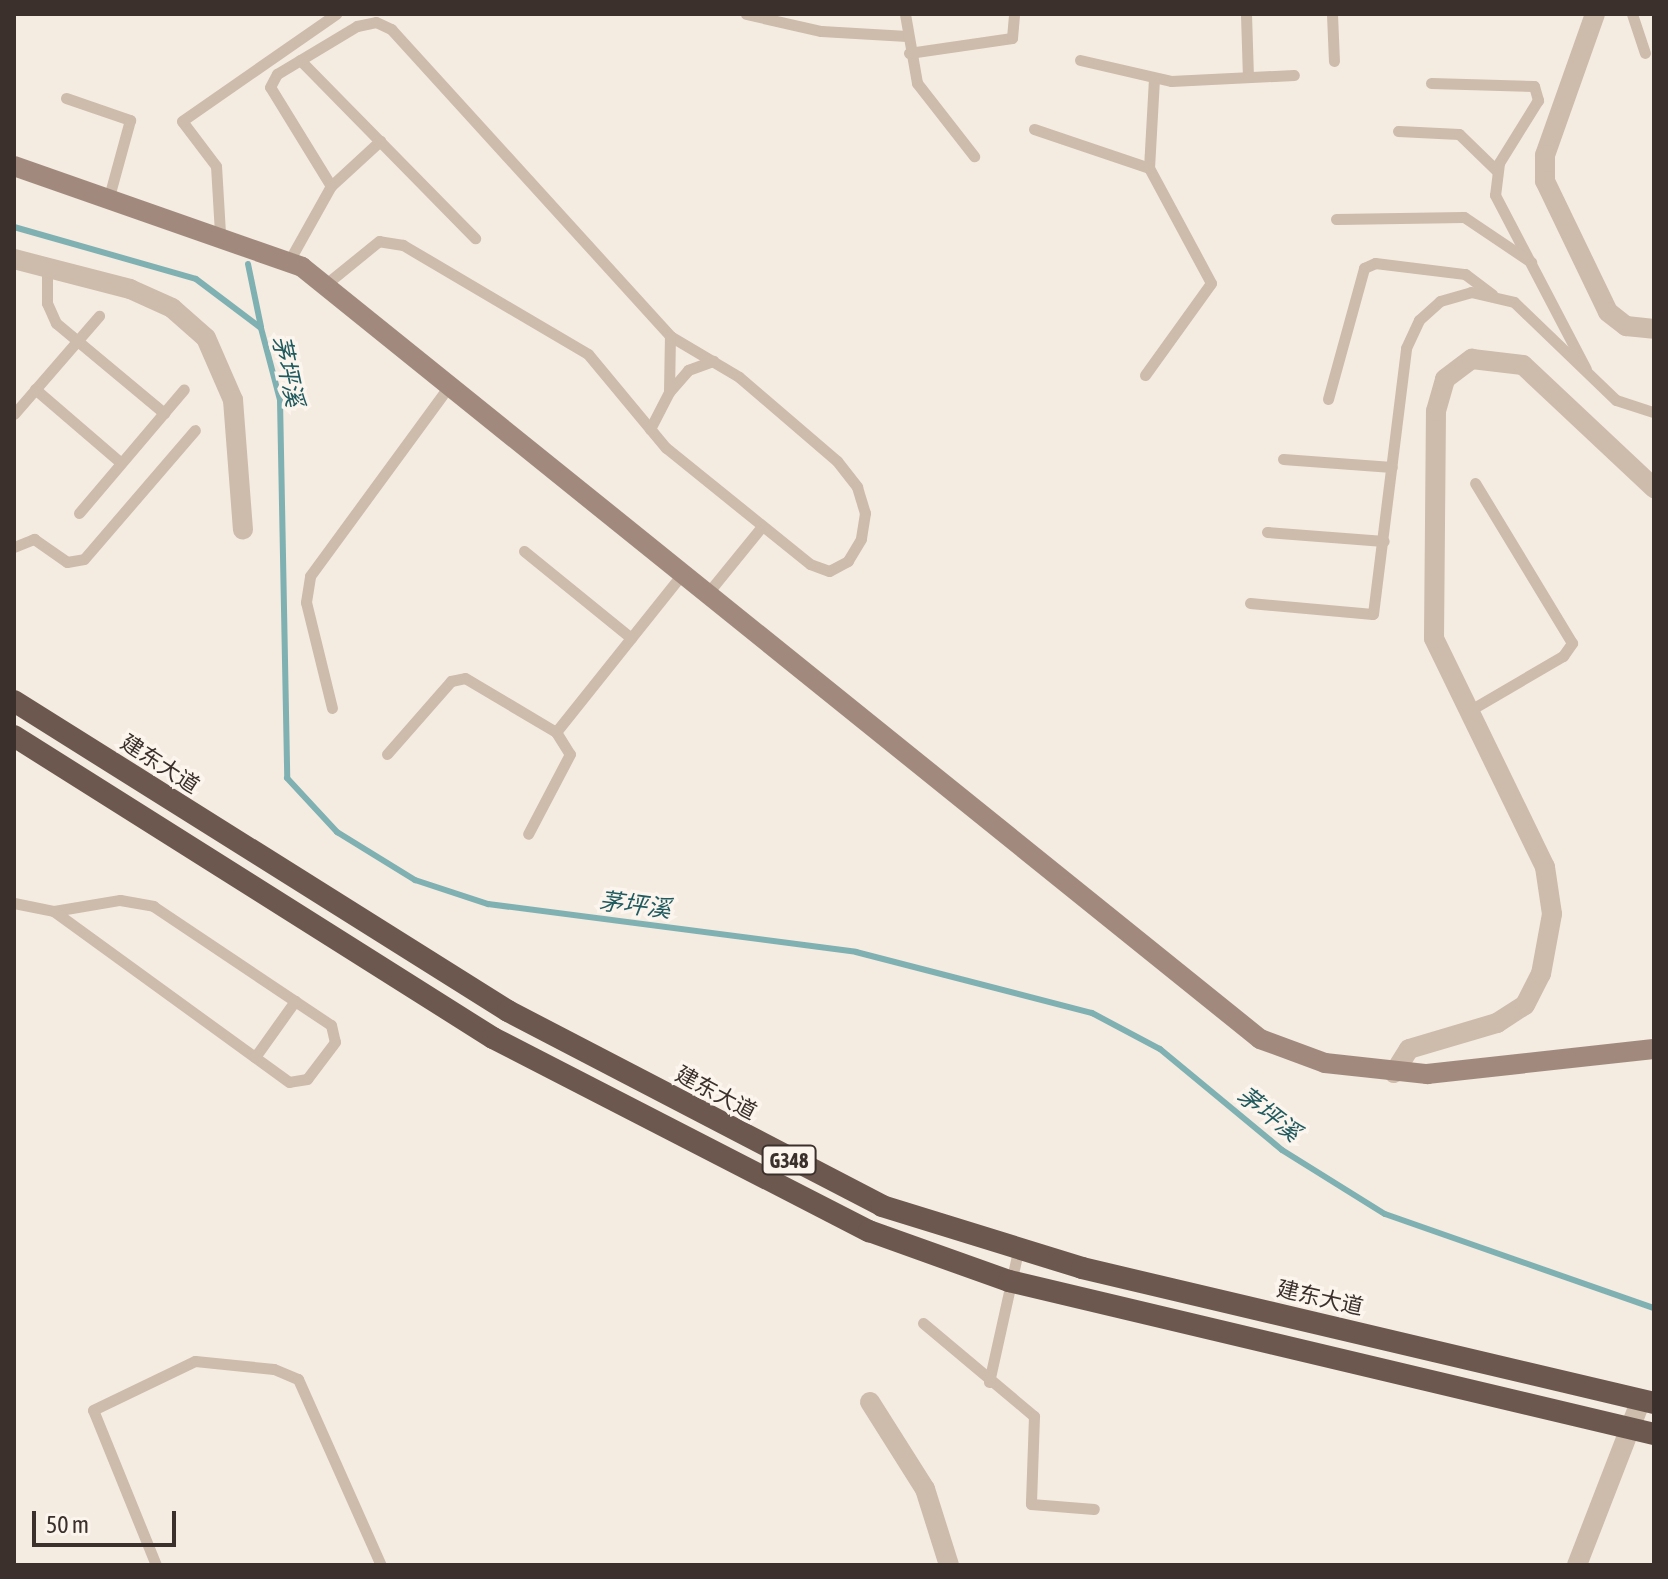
<!DOCTYPE html>
<html>
<head>
<meta charset="utf-8">
<style>
  body { margin:0 }
  #map { position:relative; width:1668px; height:1579px; overflow:hidden; background:#f4ebe1; font-family:"Asap Condensed","Noto Sans SC",sans-serif }
  div>[style] { position:absolute }
  .stream>* { height:6px; margin:-3px; padding:0 3px; transform-origin:3px; border-radius:3px; background:#7fb0b2 }
  .service>* { height:11px; margin:-5.5px; padding:0 5.5px; transform-origin:5.5px; border-radius:5.5px; background:#cdbbac }
  .minor>* { height:20px; margin:-10px; padding:0 10px; transform-origin:10px; border-radius:10px; background:#cdbbac }
  .tertiary>* { height:20px; margin:-10px; padding:0 10px; transform-origin:10px; border-radius:10px; background:#cdbbac }
  .secondary>* { height:20px; margin:-10px; padding:0 10px; transform-origin:10px; border-radius:10px; background:#a18a7d }
  .trunk>* { height:22px; margin:-11px; padding:0 11px; transform-origin:11px; border-radius:11px; background:#6c584f }
  span { translate:-50% -50%; white-space:nowrap; text-align:center; line-height:1.15; -webkit-text-stroke:7px #fbf5ee; paint-order:stroke }
  .shield-label span { padding:2px 6px; background:#fbf5ee; border:2px solid; border-radius:6px; -webkit-text-stroke-width:0 }
  .shield-label { font-size:20px; color:#3b302b; font-weight:700 }
  .street-label { font-size:22px; color:#3b302b }
  .water-label { font-size:24px; color:#1f5a5e; font-style:italic }
  .frame { position:absolute; inset:0; border:16px solid #3b302b; pointer-events:none }
  .scale { position:absolute; left:32px; top:1511px; width:144px; height:36px; box-sizing:border-box; border:4px solid #3b302b; border-top:0; padding-left:10px; font-size:24px; line-height:28px; white-space:nowrap; color:#3b302b; -webkit-text-stroke:6px #fbf5ee; paint-order:stroke }
</style>
</head>
<body>
<div id="map">
  <div class="stream">
    <div style="left:14px;top:227px;width:189px;rotate:15.9deg"></div>
    <div style="left:196px;top:279px;width:81px;rotate:37deg"></div>
    <div style="left:261px;top:328px;width:74px;rotate:75.2deg"></div>
    <div style="left:280px;top:400px;width:378px;rotate:88.9deg"></div>
    <div style="left:287px;top:778px;width:74px;rotate:47.2deg"></div>
    <div style="left:337px;top:832px;width:92px;rotate:31.6deg"></div>
    <div style="left:415px;top:880px;width:77px;rotate:18.2deg"></div>
    <div style="left:488px;top:904px;width:371px;rotate:7.4deg"></div>
    <div style="left:856px;top:952px;width:244px;rotate:14.5deg"></div>
    <div style="left:1092px;top:1013px;width:77px;rotate:27.9deg"></div>
    <div style="left:1160px;top:1049px;width:158px;rotate:39.6deg"></div>
    <div style="left:1282px;top:1150px;width:121px;rotate:31.9deg"></div>
    <div style="left:1385px;top:1214px;width:285px;rotate:19.3deg"></div>
    <div style="left:248px;top:264px;width:64px;rotate:78.3deg"></div>
  </div>
  <div class="service">
    <div style="left:746px;top:14px;width:77px;rotate:12.8deg"></div>
    <div style="left:821px;top:31px;width:86px;rotate:3.3deg"></div>
    <div style="left:905px;top:14px;width:70px;rotate:80.1deg"></div>
    <div style="left:917px;top:83px;width:93px;rotate:52deg"></div>
    <div style="left:1246px;top:14px;width:63px;rotate:88.2deg"></div>
    <div style="left:1332px;top:14px;width:47px;rotate:87.6deg"></div>
    <div style="left:1632px;top:14px;width:41px;rotate:71.6deg"></div>
    <div style="left:909px;top:53px;width:104px;rotate:-8.3deg"></div>
    <div style="left:1012px;top:38px;width:24px;rotate:-85deg"></div>
    <div style="left:300px;top:60px;width:250px;rotate:45.5deg"></div>
    <div style="left:1080px;top:60px;width:93px;rotate:13deg"></div>
    <div style="left:1171px;top:81px;width:123px;rotate:-2.8deg"></div>
    <div style="left:1431px;top:83px;width:103px;rotate:1.7deg"></div>
    <div style="left:1534px;top:86px;width:15px;rotate:74deg"></div>
    <div style="left:1538px;top:100px;width:74px;rotate:121.8deg"></div>
    <div style="left:1499px;top:163px;width:32px;rotate:97deg"></div>
    <div style="left:1495px;top:195px;width:196px;rotate:62.4deg"></div>
    <div style="left:66px;top:98px;width:68px;rotate:19deg"></div>
    <div style="left:130px;top:120px;width:80px;rotate:105.3deg"></div>
    <div style="left:1034px;top:129px;width:121px;rotate:18.7deg"></div>
    <div style="left:1398px;top:131px;width:61px;rotate:2.8deg"></div>
    <div style="left:1459px;top:134px;width:52px;rotate:44.2deg"></div>
    <div style="left:331px;top:186px;width:67px;rotate:-42.6deg"></div>
    <div style="left:1336px;top:219px;width:128px;rotate:-0.9deg"></div>
    <div style="left:1464px;top:217px;width:81px;rotate:33.9deg"></div>
    <div style="left:220px;top:233px;width:67px;rotate:-93.4deg"></div>
    <div style="left:216px;top:166px;width:56px;rotate:-127.1deg"></div>
    <div style="left:182px;top:121px;width:188px;rotate:-34.8deg"></div>
    <div style="left:289px;top:261px;width:86px;rotate:-60.8deg"></div>
    <div style="left:331px;top:186px;width:116px;rotate:-121.6deg"></div>
    <div style="left:270px;top:87px;width:15px;rotate:-62deg"></div>
    <div style="left:277px;top:74px;width:93px;rotate:-31deg"></div>
    <div style="left:357px;top:26px;width:19px;rotate:-12deg"></div>
    <div style="left:376px;top:22px;width:17px;rotate:25deg"></div>
    <div style="left:391px;top:29px;width:415px;rotate:47.7deg"></div>
    <div style="left:670px;top:336px;width:80px;rotate:30.7deg"></div>
    <div style="left:739px;top:377px;width:129px;rotate:40.6deg"></div>
    <div style="left:837px;top:461px;width:33px;rotate:52deg"></div>
    <div style="left:857px;top:487px;width:27px;rotate:73deg"></div>
    <div style="left:865px;top:513px;width:26px;rotate:99deg"></div>
    <div style="left:861px;top:539px;width:26px;rotate:121deg"></div>
    <div style="left:848px;top:561px;width:21px;rotate:152deg"></div>
    <div style="left:829px;top:571px;width:20px;rotate:-160deg"></div>
    <div style="left:810px;top:564px;width:185px;rotate:-141.1deg"></div>
    <div style="left:666px;top:448px;width:122px;rotate:-129.7deg"></div>
    <div style="left:588px;top:354px;width:215px;rotate:-149.5deg"></div>
    <div style="left:403px;top:245px;width:24px;rotate:-171deg"></div>
    <div style="left:379px;top:241px;width:68px;rotate:140.9deg"></div>
    <div style="left:47px;top:267px;width:36px;rotate:90deg"></div>
    <div style="left:47px;top:303px;width:22px;rotate:66deg"></div>
    <div style="left:56px;top:323px;width:141px;rotate:39.8deg"></div>
    <div style="left:1145px;top:375px;width:113px;rotate:-54.3deg"></div>
    <div style="left:1211px;top:283px;width:131px;rotate:-118.3deg"></div>
    <div style="left:1149px;top:168px;width:89px;rotate:-86.8deg"></div>
    <div style="left:35px;top:389px;width:113px;rotate:40.7deg"></div>
    <div style="left:670px;top:391px;width:28px;rotate:-49deg"></div>
    <div style="left:688px;top:370px;width:27px;rotate:-20deg"></div>
    <div style="left:1328px;top:399px;width:136px;rotate:-74.6deg"></div>
    <div style="left:1364px;top:268px;width:12px;rotate:-24deg"></div>
    <div style="left:1375px;top:263px;width:91px;rotate:7deg"></div>
    <div style="left:1465px;top:274px;width:34px;rotate:37deg"></div>
    <div style="left:14px;top:414px;width:130px;rotate:-49.1deg"></div>
    <div style="left:650px;top:429px;width:42px;rotate:-62.8deg"></div>
    <div style="left:669px;top:392px;width:56px;rotate:-89deg"></div>
    <div style="left:1283px;top:459px;width:109px;rotate:4.2deg"></div>
    <div style="left:79px;top:513px;width:162px;rotate:-49.7deg"></div>
    <div style="left:1267px;top:532px;width:117px;rotate:4.4deg"></div>
    <div style="left:14px;top:547px;width:22px;rotate:-22deg"></div>
    <div style="left:34px;top:539px;width:40px;rotate:34.9deg"></div>
    <div style="left:67px;top:562px;width:17px;rotate:-10deg"></div>
    <div style="left:84px;top:559px;width:170px;rotate:-49.3deg"></div>
    <div style="left:524px;top:551px;width:138px;rotate:39.1deg"></div>
    <div style="left:707px;top:594px;width:82px;rotate:-50.9deg"></div>
    <div style="left:1250px;top:603px;width:123px;rotate:5.1deg"></div>
    <div style="left:1373px;top:614px;width:268px;rotate:-82.9deg"></div>
    <div style="left:1406px;top:348px;width:31px;rotate:-65deg"></div>
    <div style="left:1419px;top:320px;width:28px;rotate:-42deg"></div>
    <div style="left:1440px;top:301px;width:32px;rotate:-16deg"></div>
    <div style="left:1471px;top:292px;width:44px;rotate:13.1deg"></div>
    <div style="left:1514px;top:302px;width:141px;rotate:43.9deg"></div>
    <div style="left:1616px;top:400px;width:40px;rotate:18deg"></div>
    <div style="left:332px;top:708px;width:109px;rotate:-103.8deg"></div>
    <div style="left:306px;top:602px;width:26px;rotate:-81deg"></div>
    <div style="left:310px;top:576px;width:237px;rotate:-53.8deg"></div>
    <div style="left:1467px;top:712px;width:111px;rotate:-30.3deg"></div>
    <div style="left:1563px;top:656px;width:16px;rotate:-55deg"></div>
    <div style="left:1572px;top:643px;width:187px;rotate:-121.2deg"></div>
    <div style="left:556px;top:732px;width:202px;rotate:-51.4deg"></div>
    <div style="left:387px;top:754px;width:97px;rotate:-48.8deg"></div>
    <div style="left:451px;top:681px;width:14px;rotate:-12deg"></div>
    <div style="left:465px;top:678px;width:106px;rotate:30.7deg"></div>
    <div style="left:556px;top:732px;width:26px;rotate:58deg"></div>
    <div style="left:570px;top:754px;width:90px;rotate:117.7deg"></div>
    <div style="left:14px;top:903px;width:41px;rotate:11.3deg"></div>
    <div style="left:54px;top:911px;width:67px;rotate:-9.5deg"></div>
    <div style="left:120px;top:900px;width:34px;rotate:10deg"></div>
    <div style="left:153px;top:906px;width:214px;rotate:33.8deg"></div>
    <div style="left:331px;top:1025px;width:17px;rotate:77deg"></div>
    <div style="left:335px;top:1042px;width:46px;rotate:127.1deg"></div>
    <div style="left:307px;top:1079px;width:18px;rotate:171deg"></div>
    <div style="left:289px;top:1082px;width:291px;rotate:-144deg"></div>
    <div style="left:255px;top:1057px;width:69px;rotate:-54.5deg"></div>
    <div style="left:923px;top:1323px;width:145px;rotate:40deg"></div>
    <div style="left:1034px;top:1416px;width:88px;rotate:92deg"></div>
    <div style="left:1031px;top:1504px;width:63px;rotate:4.5deg"></div>
    <div style="left:989px;top:1382px;width:134px;rotate:-77.5deg"></div>
    <div style="left:156px;top:1565px;width:167px;rotate:-112.1deg"></div>
    <div style="left:93px;top:1410px;width:113px;rotate:-25.7deg"></div>
    <div style="left:195px;top:1361px;width:79px;rotate:5.8deg"></div>
    <div style="left:274px;top:1369px;width:26px;rotate:23deg"></div>
    <div style="left:298px;top:1379px;width:204px;rotate:66deg"></div>
  </div>
  <div class="minor">
    <div style="left:14px;top:259px;width:120px;rotate:14.5deg"></div>
    <div style="left:130px;top:289px;width:46px;rotate:24.3deg"></div>
    <div style="left:172px;top:308px;width:45px;rotate:41.4deg"></div>
    <div style="left:206px;top:338px;width:68px;rotate:66.5deg"></div>
    <div style="left:233px;top:400px;width:130px;rotate:85.6deg"></div>
    <div style="left:1577px;top:1565px;width:177px;rotate:-68.8deg"></div>
  </div>
  <div class="tertiary">
    <div style="left:1595px;top:14px;width:150px;rotate:109.5deg"></div>
    <div style="left:1545px;top:155px;width:26px;rotate:90deg"></div>
    <div style="left:1545px;top:181px;width:145px;rotate:64.3deg"></div>
    <div style="left:1608px;top:312px;width:23px;rotate:38deg"></div>
    <div style="left:1626px;top:326px;width:28px;rotate:6deg"></div>
    <div style="left:1394px;top:1073px;width:28px;rotate:-58deg"></div>
    <div style="left:1409px;top:1049px;width:92px;rotate:-16.5deg"></div>
    <div style="left:1497px;top:1023px;width:33px;rotate:-33deg"></div>
    <div style="left:1525px;top:1005px;width:35px;rotate:-63deg"></div>
    <div style="left:1541px;top:974px;width:61px;rotate:-79.6deg"></div>
    <div style="left:1552px;top:914px;width:48px;rotate:-98.5deg"></div>
    <div style="left:1545px;top:867px;width:254px;rotate:-115.9deg"></div>
    <div style="left:1434px;top:638px;width:227px;rotate:-89.5deg"></div>
    <div style="left:1436px;top:411px;width:33px;rotate:-74deg"></div>
    <div style="left:1445px;top:379px;width:34px;rotate:-37deg"></div>
    <div style="left:1472px;top:359px;width:51px;rotate:6.7deg"></div>
    <div style="left:1523px;top:365px;width:180px;rotate:43.2deg"></div>
    <div style="left:870px;top:1402px;width:103px;rotate:57.7deg"></div>
    <div style="left:925px;top:1489px;width:80px;rotate:72.5deg"></div>
  </div>
  <div class="secondary">
    <div style="left:14px;top:166px;width:305px;rotate:19.3deg"></div>
    <div style="left:302px;top:267px;width:1230px;rotate:38.86deg"></div>
    <div style="left:1260px;top:1039px;width:69px;rotate:20.3deg"></div>
    <div style="left:1325px;top:1063px;width:103px;rotate:6.2deg"></div>
    <div style="left:1427px;top:1074px;width:228px;rotate:-6.3deg"></div>
  </div>
  <div class="trunk">
    <div style="left:14px;top:701px;width:583px;rotate:32.11deg"></div>
    <div style="left:508px;top:1011px;width:422px;rotate:27.5deg"></div>
    <div style="left:882px;top:1206px;width:209px;rotate:17.2deg"></div>
    <div style="left:1082px;top:1268px;width:588px;rotate:13.28deg"></div>
    <div style="left:14px;top:736px;width:566px;rotate:32.23deg"></div>
    <div style="left:493px;top:1038px;width:423px;rotate:27.2deg"></div>
    <div style="left:869px;top:1231px;width:149px;rotate:19.7deg"></div>
    <div style="left:1009px;top:1281px;width:663px;rotate:13.34deg"></div>
  </div>
  <div class="shield-label">
    <span style="left:789px;top:1160px">G348</span>
  </div>
  <div class="street-label">
    <span style="left:160px;top:764px;rotate:33deg">建东大道</span>
    <span style="left:716px;top:1093px;rotate:28deg">建东大道</span>
    <span style="left:1320px;top:1298px;rotate:13deg">建东大道</span>
  </div>
  <div class="water-label">
    <span style="left:288px;top:371px;rotate:78deg">茅坪溪</span>
    <span style="left:635px;top:905px;rotate:7deg">茅坪溪</span>
    <span style="left:1269px;top:1114px;rotate:38deg">茅坪溪</span>
  </div>
  <div class="frame"></div>
  <div class="scale">50 m</div>
</div>
</body>
</html>
